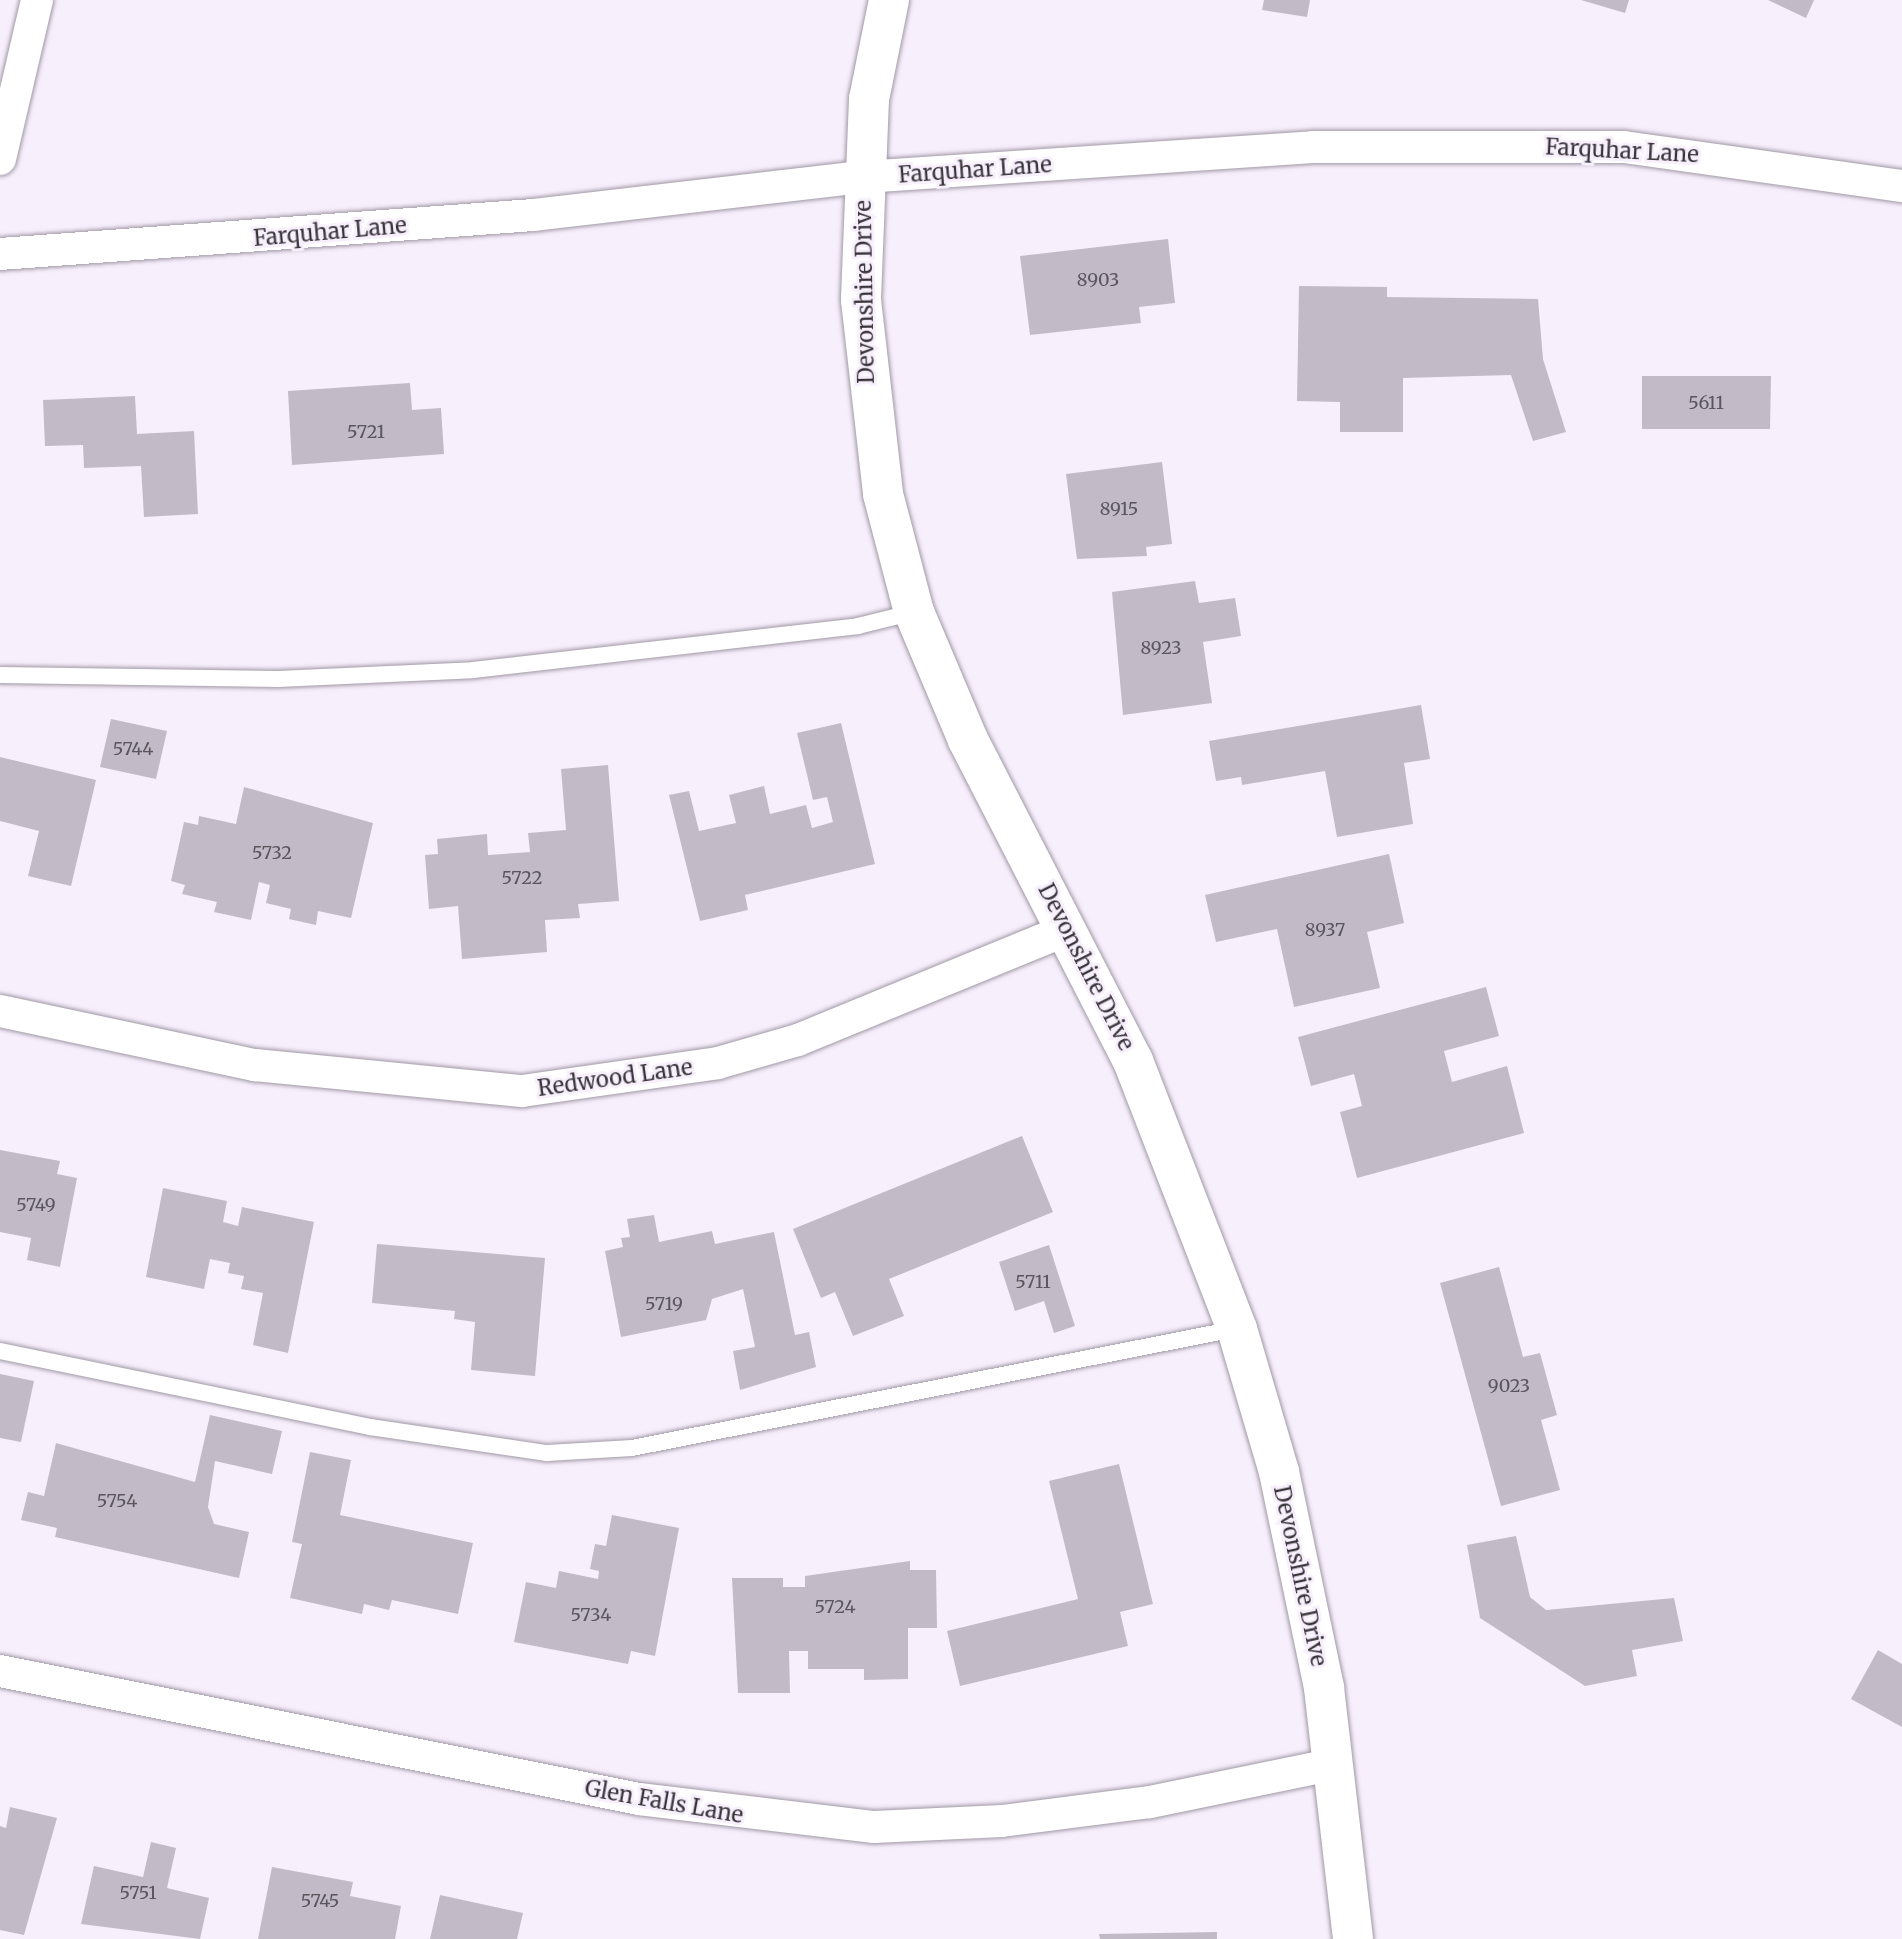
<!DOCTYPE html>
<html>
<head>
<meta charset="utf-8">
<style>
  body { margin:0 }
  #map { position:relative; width:1902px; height:1939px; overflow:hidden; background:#f8effd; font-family:Merriweather,serif }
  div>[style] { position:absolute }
  .building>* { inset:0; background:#c3bac8 }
  .roads { filter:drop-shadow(0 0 2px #a098a5) drop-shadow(0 0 2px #a098a5) }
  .service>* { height:16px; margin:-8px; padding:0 8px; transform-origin:8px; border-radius:8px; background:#fff }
  .minor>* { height:32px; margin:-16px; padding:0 16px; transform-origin:16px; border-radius:16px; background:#fff }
  .tertiary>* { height:40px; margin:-20px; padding:0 20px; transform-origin:20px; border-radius:20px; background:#fff }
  span { translate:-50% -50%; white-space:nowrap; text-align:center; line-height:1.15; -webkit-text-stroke:6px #f8effd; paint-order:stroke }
  .number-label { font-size:18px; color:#5a565d }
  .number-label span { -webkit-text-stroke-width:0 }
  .street-label { font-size:22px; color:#373439 }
</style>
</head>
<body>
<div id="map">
  <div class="building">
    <div style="clip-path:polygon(1264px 0,1310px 0,1307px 17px,1262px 10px)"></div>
    <div style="clip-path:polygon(1581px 0,1629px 0,1625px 13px)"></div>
    <div style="clip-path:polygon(1768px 0,1814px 0,1806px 18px)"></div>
    <div style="clip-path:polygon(1168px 239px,1175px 303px,1139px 307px,1141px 323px,1030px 335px,1020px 256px)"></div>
    <div style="clip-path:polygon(1299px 286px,1387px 287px,1387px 297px,1538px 299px,1543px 359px,1566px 432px,1533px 441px,1511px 375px,1403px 378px,1403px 432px,1340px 432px,1340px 402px,1297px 401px)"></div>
    <div style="clip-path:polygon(1642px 376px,1771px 376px,1770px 429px,1642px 429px)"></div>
    <div style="clip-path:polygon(410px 383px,412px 410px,441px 408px,444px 454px,292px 465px,288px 391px)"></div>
    <div style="clip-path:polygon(135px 396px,137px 434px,194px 431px,198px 514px,144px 517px,141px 466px,84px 468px,83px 445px,45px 446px,43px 400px)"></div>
    <div style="clip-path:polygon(1162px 462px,1172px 544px,1146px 547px,1147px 556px,1077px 559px,1066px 474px)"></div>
    <div style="clip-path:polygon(1195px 581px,1199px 603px,1235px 598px,1241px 636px,1203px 642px,1212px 703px,1123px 715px,1112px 592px)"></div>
    <div style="clip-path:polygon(1421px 705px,1430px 759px,1404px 763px,1413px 824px,1337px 837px,1325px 771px,1242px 785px,1241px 777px,1216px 781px,1209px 741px)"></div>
    <div style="clip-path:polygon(111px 719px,167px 731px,156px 779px,100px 767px)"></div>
    <div style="clip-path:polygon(841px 723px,875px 864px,745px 895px,748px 910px,700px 921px,669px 795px,689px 791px,699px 831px,736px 823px,729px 795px,764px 786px,770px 814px,806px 805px,812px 828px,833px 822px,827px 797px,813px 800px,797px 733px)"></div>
    <div style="clip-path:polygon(0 757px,96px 780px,71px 886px,28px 876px,39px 831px,0 821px)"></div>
    <div style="clip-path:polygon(608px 765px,619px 901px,578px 904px,580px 918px,545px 920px,547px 952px,462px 959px,458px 906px,429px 909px,425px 855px,438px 854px,437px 839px,487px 834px,488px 855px,530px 852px,528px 833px,566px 830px,561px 769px)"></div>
    <div style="clip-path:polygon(244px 787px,373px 823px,351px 918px,318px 911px,316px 925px,289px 919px,291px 909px,266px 903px,270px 885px,259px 882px,251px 920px,214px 912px,217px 902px,182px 894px,185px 885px,171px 881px,184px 822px,198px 825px,199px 816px,236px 824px)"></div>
    <div style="clip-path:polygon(1389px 854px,1404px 923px,1367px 932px,1380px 988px,1294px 1007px,1277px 929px,1216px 942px,1205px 895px)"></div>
    <div style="clip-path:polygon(1486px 987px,1499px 1036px,1444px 1051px,1452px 1082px,1507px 1066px,1524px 1133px,1357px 1178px,1340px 1112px,1362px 1106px,1354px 1074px,1311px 1086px,1298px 1037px)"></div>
    <div style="clip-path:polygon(1022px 1136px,1053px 1212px,889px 1279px,904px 1316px,853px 1336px,835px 1292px,821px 1298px,793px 1229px)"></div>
    <div style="clip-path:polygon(0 1150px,60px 1161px,57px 1174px,77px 1178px,60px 1267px,27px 1260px,31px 1238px,0 1232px)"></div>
    <div style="clip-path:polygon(163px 1188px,227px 1201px,223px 1222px,238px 1226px,242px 1207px,314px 1222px,288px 1353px,253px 1345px,263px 1293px,241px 1289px,244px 1276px,228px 1273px,230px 1263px,210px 1259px,204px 1289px,146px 1277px)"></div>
    <div style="clip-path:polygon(654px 1215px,659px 1242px,712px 1231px,715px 1244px,774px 1232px,795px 1335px,809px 1332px,816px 1367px,740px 1390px,733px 1351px,755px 1347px,743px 1289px,712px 1299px,706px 1320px,621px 1337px,605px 1251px,623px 1247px,621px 1238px,630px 1237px,627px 1219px)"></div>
    <div style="clip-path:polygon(377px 1244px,545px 1258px,535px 1376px,471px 1370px,475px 1322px,454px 1319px,455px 1311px,372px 1303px)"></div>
    <div style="clip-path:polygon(1049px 1245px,1075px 1326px,1054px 1333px,1044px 1301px,1015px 1311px,999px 1262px)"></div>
    <div style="clip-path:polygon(1499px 1267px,1523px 1357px,1540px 1353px,1557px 1415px,1541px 1420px,1560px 1490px,1501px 1506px,1440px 1283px)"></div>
    <div style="clip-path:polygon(0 1374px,34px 1381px,21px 1442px,0 1438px)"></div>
    <div style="clip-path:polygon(210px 1415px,282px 1431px,272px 1474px,215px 1461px,208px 1507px,214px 1524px,249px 1532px,239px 1578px,55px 1537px,57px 1528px,21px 1520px,28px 1492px,44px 1496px,56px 1443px,195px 1482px)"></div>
    <div style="clip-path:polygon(310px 1452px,351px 1460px,340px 1515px,473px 1543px,458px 1614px,392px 1600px,389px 1610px,364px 1604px,362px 1614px,290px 1598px,302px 1544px,292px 1542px)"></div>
    <div style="clip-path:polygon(1119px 1464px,1153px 1604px,1120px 1612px,1128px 1646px,960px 1686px,947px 1631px,1078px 1599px,1049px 1481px)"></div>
    <div style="clip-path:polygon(612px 1515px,679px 1528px,655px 1656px,631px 1651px,628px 1664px,514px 1642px,526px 1582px,556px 1588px,559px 1571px,598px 1579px,599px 1571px,590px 1569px,595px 1544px,606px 1546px)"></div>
    <div style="clip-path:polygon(1516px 1536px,1530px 1597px,1546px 1610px,1674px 1598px,1683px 1641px,1632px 1650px,1637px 1676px,1585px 1686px,1480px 1618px,1467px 1545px)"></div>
    <div style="clip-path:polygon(910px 1561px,910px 1570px,936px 1570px,937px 1628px,908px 1628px,908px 1679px,864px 1680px,864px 1669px,808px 1669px,808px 1651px,789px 1651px,790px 1693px,738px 1693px,732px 1578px,783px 1578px,783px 1587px,805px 1587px,805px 1576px)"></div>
    <div style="clip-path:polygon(1878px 1650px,1902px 1664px,1902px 1727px,1851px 1699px)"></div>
    <div style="clip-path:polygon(10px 1807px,57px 1818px,24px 1935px,0 1930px,0 1826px,6px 1828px)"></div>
    <div style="clip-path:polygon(151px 1842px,176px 1848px,167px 1888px,209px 1898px,200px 1939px,81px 1924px,94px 1866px,143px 1877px)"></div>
    <div style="clip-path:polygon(272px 1867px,353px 1882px,350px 1896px,401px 1906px,395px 1939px,258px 1939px)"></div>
    <div style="clip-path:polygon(440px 1895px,523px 1913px,517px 1939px,430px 1939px)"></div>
    <div style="clip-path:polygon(1217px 1932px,1217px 1939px,1100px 1939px,1099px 1934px)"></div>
  </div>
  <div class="roads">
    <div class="service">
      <div style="left:0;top:675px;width:278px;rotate:0.8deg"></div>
      <div style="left:278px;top:679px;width:195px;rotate:-2.6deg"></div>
      <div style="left:473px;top:670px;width:388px;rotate:-6.5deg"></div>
      <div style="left:858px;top:626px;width:58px;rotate:-14deg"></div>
      <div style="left:0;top:1351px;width:378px;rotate:11.6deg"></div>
      <div style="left:370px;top:1427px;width:179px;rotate:8.4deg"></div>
      <div style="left:547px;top:1453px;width:85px;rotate:-3.4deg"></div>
      <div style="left:632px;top:1448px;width:615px;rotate:-11.16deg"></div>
    </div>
    <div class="minor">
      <div style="left:0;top:159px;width:163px;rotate:-76.9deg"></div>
      <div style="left:0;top:254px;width:534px;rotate:-4.18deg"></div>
      <div style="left:533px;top:215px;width:332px;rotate:-6.6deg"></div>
      <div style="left:863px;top:177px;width:451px;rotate:-3.8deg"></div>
      <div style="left:1313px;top:147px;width:311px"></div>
      <div style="left:1624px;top:147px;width:281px;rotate:8deg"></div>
      <div style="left:0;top:1011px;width:261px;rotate:12deg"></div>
      <div style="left:255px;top:1065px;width:268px;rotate:5.6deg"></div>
      <div style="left:522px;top:1091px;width:198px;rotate:-8.1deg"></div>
      <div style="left:718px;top:1063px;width:83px;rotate:-16deg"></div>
      <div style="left:798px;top:1040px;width:292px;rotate:-22.3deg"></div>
      <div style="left:0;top:1671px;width:652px;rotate:11.33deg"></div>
      <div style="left:639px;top:1799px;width:237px;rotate:6.8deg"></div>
      <div style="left:874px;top:1827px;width:128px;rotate:-2.7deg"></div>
      <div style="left:1002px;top:1821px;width:149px;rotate:-7.3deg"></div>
      <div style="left:1150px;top:1802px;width:189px;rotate:-11.6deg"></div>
    </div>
    <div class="tertiary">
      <div style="left:889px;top:0;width:101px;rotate:101.4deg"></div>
      <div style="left:869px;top:99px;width:201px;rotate:92.3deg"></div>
      <div style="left:861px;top:300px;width:195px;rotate:83.5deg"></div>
      <div style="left:883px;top:494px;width:122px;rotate:75.3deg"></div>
      <div style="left:914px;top:612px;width:139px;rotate:67.1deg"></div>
      <div style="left:968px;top:740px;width:361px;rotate:62.8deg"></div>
      <div style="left:1133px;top:1061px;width:287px;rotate:68.8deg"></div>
      <div style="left:1237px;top:1329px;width:149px;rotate:73.6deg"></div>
      <div style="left:1279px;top:1472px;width:221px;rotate:78.2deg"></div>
      <div style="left:1324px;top:1688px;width:253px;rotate:83.4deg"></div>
    </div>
  </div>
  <div class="number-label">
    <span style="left:1098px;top:280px">8903</span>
    <span style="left:1706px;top:403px">5611</span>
    <span style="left:366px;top:432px">5721</span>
    <span style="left:1119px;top:509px">8915</span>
    <span style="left:1161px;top:648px">8923</span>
    <span style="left:133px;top:749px">5744</span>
    <span style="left:272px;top:853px">5732</span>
    <span style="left:522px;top:878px">5722</span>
    <span style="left:1325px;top:930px">8937</span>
    <span style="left:36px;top:1205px">5749</span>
    <span style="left:1033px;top:1282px">5711</span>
    <span style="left:664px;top:1304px">5719</span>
    <span style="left:1509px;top:1386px">9023</span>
    <span style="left:117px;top:1501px">5754</span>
    <span style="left:835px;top:1607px">5724</span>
    <span style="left:591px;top:1615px">5734</span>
    <span style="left:138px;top:1893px">5751</span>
    <span style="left:320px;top:1901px">5745</span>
  </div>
  <div class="street-label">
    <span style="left:1622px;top:151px;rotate:3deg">Farquhar Lane</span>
    <span style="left:975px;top:170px;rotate:-4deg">Farquhar Lane</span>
    <span style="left:330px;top:232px;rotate:-5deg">Farquhar Lane</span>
    <span style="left:865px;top:292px;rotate:-91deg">Devonshire Drive</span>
    <span style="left:1086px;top:967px;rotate:63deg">Devonshire Drive</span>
    <span style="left:615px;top:1078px;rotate:-8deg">Redwood Lane</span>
    <span style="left:1300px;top:1576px;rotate:78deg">Devonshire Drive</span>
    <span style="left:664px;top:1802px;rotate:10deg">Glen Falls Lane</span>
  </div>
</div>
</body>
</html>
